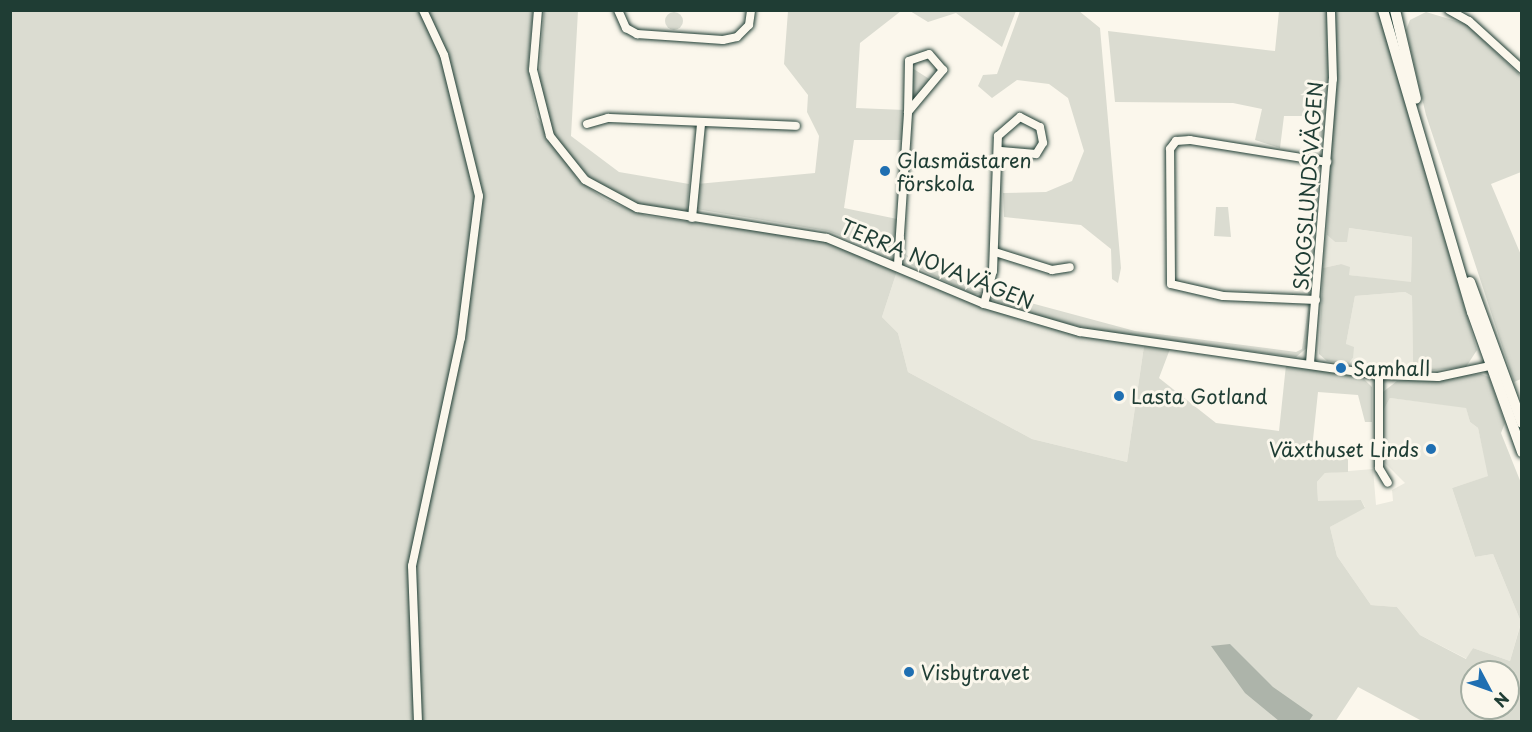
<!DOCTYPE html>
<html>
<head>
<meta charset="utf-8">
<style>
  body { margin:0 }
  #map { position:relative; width:1532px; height:732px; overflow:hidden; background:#fbf7ec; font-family:"Playpen Sans",sans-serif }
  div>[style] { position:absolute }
  .built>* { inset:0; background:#eae9de }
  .green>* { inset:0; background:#dbdcd1 }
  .round { border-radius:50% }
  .water>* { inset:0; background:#adb4aa }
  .roads { filter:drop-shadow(0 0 2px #1f3d34) drop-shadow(0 0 2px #1f3d34) }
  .minor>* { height:8px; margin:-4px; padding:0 4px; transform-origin:4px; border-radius:4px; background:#fbf7ec }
  .secondary>* { height:10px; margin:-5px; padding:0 5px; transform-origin:5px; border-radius:5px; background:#fbf7ec }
  .dots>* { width:16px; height:16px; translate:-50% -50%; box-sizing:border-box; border:3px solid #fbf7ec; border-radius:50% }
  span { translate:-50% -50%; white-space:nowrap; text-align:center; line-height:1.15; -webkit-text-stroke:6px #fbf7ec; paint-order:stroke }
  .poi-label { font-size:20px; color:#1f3d34 }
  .left { translate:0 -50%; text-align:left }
  .right { translate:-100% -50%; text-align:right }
  .street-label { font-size:20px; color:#1f3d34 }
  .frame { position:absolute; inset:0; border:12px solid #1f3d34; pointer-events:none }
  .north { position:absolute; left:1460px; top:660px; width:60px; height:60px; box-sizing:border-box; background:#fbf7ec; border:2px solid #a3ada2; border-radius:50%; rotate:131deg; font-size:16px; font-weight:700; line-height:24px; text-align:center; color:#1f3d34 }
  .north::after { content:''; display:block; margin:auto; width:21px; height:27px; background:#1f6fb2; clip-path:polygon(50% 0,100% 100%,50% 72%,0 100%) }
</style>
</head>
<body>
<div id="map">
  <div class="built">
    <div style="clip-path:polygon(1349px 228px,1412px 237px,1411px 283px,1349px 275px,1341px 264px,1323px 268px,1327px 235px,1335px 242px)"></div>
    <div style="clip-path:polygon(898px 268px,1027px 323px,1144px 346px,1127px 462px,1032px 439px,908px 372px,898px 333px,882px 317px)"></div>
    <div style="clip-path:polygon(1405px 292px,1412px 296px,1413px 372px,1348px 364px,1353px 358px,1346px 344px,1355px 296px)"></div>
    <div style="clip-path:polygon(1390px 398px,1466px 407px,1470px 422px,1478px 428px,1489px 476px,1452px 488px,1475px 557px,1493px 554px,1521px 622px,1510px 661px,1473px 648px,1467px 659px,1420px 635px,1397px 607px,1371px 605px,1337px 556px,1330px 527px,1365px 507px,1361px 500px,1318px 502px,1317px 482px,1325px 473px,1373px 469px,1376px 505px,1393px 501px,1392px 490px,1405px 483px,1382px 460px,1382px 413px)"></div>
  </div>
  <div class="green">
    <div style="clip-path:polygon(evenodd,10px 11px,533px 11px,528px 68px,537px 117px,578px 180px,606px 200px,647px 216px,826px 240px,898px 268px,882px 317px,898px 333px,908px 372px,1032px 439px,1127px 462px,1144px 346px,1170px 349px,1159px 378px,1216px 423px,1279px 431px,1286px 365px,1359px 374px,1372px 387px,1372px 422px,1365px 422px,1358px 395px,1318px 392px,1312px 449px,1348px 452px,1348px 472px,1325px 473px,1317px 482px,1318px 501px,1361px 500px,1365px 508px,1330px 527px,1337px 556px,1371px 605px,1397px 607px,1420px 635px,1466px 659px,1473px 648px,1510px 661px,1521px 623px,1521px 721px,1422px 721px,1358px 687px,1335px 722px,11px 721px,10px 11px,1472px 672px,1508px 672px,1508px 708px,1472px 708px,1472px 672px)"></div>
    <div style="clip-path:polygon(544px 11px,578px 11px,571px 136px,619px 172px,689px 184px,687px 211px,644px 209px,593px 181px,567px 153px,551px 129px,539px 79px)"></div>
    <div style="clip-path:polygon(788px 11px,901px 11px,860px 43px,856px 108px,905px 110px,902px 140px,854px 140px,844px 208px,902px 220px,892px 255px,828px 231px,696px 209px,697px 184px,815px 173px,819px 136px,807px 112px,808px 95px,784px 64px)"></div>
    <div style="clip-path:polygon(910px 11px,1016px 11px,1002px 47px,956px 13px,928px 22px)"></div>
    <div style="clip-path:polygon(1020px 11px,1079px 11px,1100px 28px,1121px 268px,1118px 283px,1112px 279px,1111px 249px,1081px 225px,1004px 217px,1003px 193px,1046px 192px,1072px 181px,1084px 151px,1068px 98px,1049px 84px,1017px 80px,992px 98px,978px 86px,983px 75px,997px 74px)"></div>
    <div style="clip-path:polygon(1279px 11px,1328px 11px,1329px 78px,1320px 156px,1318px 116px,1284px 116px,1280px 148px,1255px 140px,1262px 109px,1233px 103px,1115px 102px,1108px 31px,1275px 51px)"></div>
    <div style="clip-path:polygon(1335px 11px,1378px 11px,1477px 350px,1466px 367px,1413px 372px,1412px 296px,1405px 292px,1355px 296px,1346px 344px,1354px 347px,1353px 358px,1348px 364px,1327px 361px,1319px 354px,1323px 268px,1341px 264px,1350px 267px,1349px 275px,1411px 282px,1412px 237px,1349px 228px,1347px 242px,1335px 242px,1327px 235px)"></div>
    <div style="clip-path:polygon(1426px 12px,1466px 24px,1521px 76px,1521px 172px,1491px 184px,1521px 255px,1521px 379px,1514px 382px,1426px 115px,1406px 30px,1410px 20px)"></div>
    <div class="round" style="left:665px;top:12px;width:18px;height:18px"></div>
    <div style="clip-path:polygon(912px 68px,931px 80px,916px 102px,911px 101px)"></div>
    <div style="clip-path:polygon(1319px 166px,1313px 291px,1308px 294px,1308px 252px)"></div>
    <div style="clip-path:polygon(1216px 207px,1228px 207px,1231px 237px,1214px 236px)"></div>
    <div style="clip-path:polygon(906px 255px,982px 293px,974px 295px,911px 265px)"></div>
    <div style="clip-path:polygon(990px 292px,1135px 331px,1296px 352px,1302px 349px,1309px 302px,1309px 346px,1296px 357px,1101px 332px,1023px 313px,994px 303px)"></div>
    <div style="clip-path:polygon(1481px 374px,1489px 377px,1505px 423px,1501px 433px,1521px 483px,1521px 622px,1493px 554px,1475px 557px,1452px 488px,1488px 476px,1478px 428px,1470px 422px,1466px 408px,1390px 398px,1382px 413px,1383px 392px,1397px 381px)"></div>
  </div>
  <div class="water">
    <div style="clip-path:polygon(1230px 644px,1273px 687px,1313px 715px,1309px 721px,1279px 721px,1245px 693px,1211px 646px)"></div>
  </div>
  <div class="roads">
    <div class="minor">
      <div style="left:538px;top:10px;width:60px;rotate:94.8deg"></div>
      <div style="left:533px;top:70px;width:68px;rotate:75.6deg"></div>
      <div style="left:550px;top:136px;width:56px;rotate:51.5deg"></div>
      <div style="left:585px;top:180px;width:59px;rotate:28.3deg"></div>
      <div style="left:637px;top:208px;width:192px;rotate:9deg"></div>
      <div style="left:827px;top:238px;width:170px;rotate:22.8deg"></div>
      <div style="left:984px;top:304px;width:100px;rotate:16.3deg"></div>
      <div style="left:1080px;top:332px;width:302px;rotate:8.2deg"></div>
      <div style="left:1379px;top:375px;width:59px;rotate:1.9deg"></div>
      <div style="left:1438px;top:377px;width:57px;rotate:-12.1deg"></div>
      <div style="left:618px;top:10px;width:20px;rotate:66deg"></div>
      <div style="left:626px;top:28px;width:13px;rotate:29deg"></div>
      <div style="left:637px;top:34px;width:86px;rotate:4deg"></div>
      <div style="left:723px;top:40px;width:14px;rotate:-12deg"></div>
      <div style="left:737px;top:37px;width:17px;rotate:-45deg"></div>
      <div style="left:749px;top:25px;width:15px;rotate:-82deg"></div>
      <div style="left:1449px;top:10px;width:23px;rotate:29deg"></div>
      <div style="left:1469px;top:21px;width:72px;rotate:42.2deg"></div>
      <div style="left:587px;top:124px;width:22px;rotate:-16deg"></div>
      <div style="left:608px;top:118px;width:188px;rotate:2.4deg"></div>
      <div style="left:692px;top:218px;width:94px;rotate:-84.5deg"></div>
      <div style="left:995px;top:252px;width:60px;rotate:17.5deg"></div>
      <div style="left:1052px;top:270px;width:18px;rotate:-9deg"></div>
      <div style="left:898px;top:264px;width:152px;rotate:-86.2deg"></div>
      <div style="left:908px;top:112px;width:55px;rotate:-50.2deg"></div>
      <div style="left:943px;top:70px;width:21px;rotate:-131deg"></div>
      <div style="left:929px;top:54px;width:21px;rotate:161deg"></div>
      <div style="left:909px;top:61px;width:51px;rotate:91.1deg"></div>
      <div style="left:1316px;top:300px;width:93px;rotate:-177.5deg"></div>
      <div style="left:1223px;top:296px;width:53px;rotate:-167deg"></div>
      <div style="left:1171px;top:284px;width:135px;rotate:-90.4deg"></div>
      <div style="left:1170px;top:149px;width:10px;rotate:-53deg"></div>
      <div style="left:1176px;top:141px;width:14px;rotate:-4deg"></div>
      <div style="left:1190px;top:140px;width:139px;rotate:9.1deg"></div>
      <div style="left:984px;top:304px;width:34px;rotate:-75deg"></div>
      <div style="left:993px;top:271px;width:135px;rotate:-87.9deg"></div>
      <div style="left:998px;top:136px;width:29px;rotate:-41deg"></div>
      <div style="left:1020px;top:117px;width:22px;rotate:27deg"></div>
      <div style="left:1040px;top:127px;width:16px;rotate:79deg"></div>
      <div style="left:1043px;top:143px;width:13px;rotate:122deg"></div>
      <div style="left:1036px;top:154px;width:38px;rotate:-175deg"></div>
      <div style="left:1310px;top:363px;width:285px;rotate:-85.4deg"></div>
      <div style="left:1333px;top:79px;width:69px;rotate:-91.7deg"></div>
      <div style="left:1379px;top:375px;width:93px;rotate:90deg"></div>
      <div style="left:1379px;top:468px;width:17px;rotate:59deg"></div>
      <div style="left:418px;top:722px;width:156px;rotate:-92.2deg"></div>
      <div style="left:412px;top:566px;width:233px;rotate:-77.9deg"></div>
      <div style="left:461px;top:338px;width:143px;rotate:-82.8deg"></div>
      <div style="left:479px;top:196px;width:145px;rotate:-103.9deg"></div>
      <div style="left:444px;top:55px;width:50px;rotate:-115deg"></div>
    </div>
    <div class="secondary">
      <div style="left:1383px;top:10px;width:315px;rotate:73.6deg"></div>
      <div style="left:1472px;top:312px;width:149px;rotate:70.3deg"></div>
      <div style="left:1395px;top:10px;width:91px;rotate:76.7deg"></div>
      <div style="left:1470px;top:282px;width:150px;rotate:69.8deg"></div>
    </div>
  </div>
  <div class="dots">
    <div style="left:885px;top:171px;background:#1f6fb2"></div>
    <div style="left:1341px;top:368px;background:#1f6fb2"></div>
    <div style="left:1119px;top:396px;background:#1f6fb2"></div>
    <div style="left:1431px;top:449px;background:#1f6fb2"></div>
    <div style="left:909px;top:672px;background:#1f6fb2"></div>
  </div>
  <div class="poi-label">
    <span class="left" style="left:897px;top:172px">Glasmästaren<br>förskola</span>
    <span class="left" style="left:1353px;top:368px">Samhall</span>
    <span class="left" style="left:1131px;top:396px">Lasta Gotland</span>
    <span class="right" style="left:1419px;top:449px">Växthuset Linds</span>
    <span class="left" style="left:921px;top:672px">Visbytravet</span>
  </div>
  <div class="street-label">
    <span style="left:1308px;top:186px;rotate:-86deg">SKOGSLUNDSVÄGEN</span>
    <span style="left:937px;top:264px;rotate:22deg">TERRA NOVAVÄGEN</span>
  </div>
  <div class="frame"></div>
  <div class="north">N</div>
</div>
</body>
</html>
